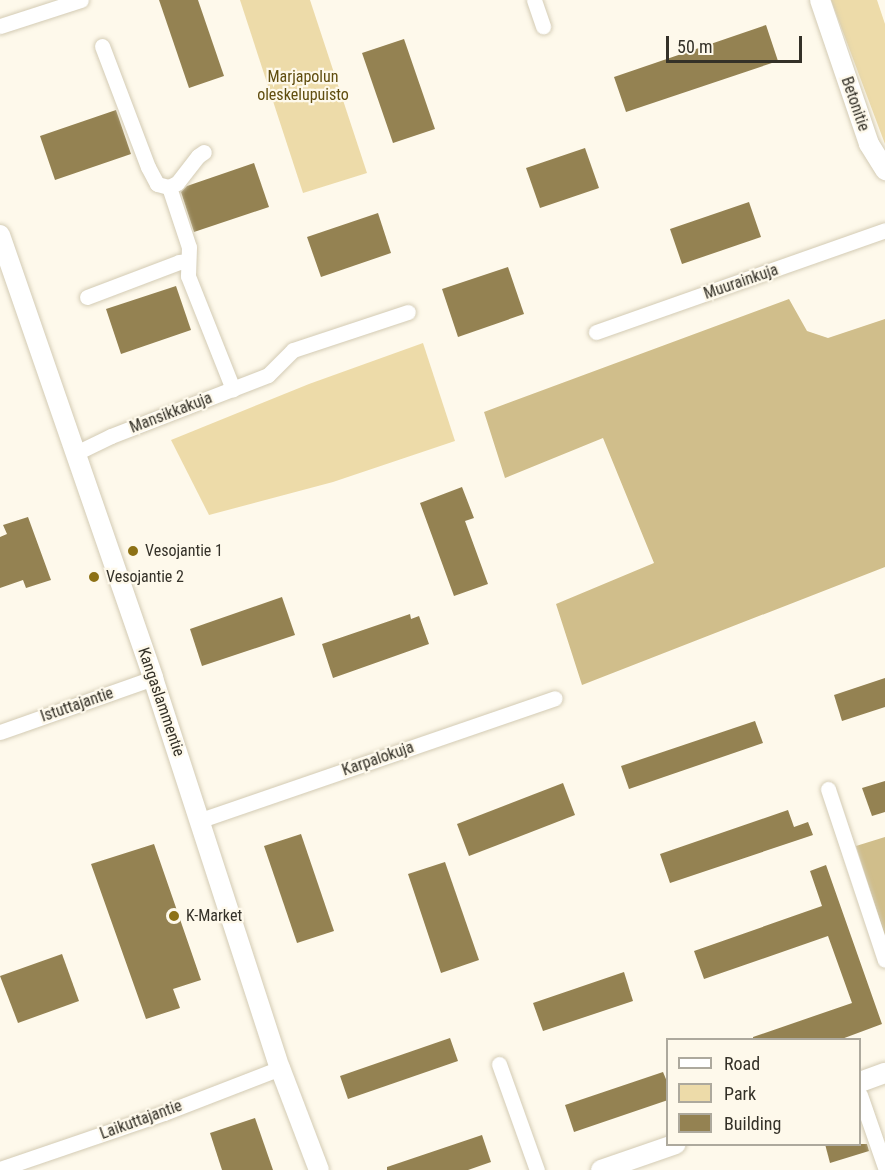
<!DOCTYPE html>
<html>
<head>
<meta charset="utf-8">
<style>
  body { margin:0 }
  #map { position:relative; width:885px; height:1170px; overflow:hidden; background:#fef9eb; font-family:"Roboto Condensed",sans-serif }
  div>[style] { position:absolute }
  .green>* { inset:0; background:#eddba9 }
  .forest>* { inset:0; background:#d0be8b }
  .building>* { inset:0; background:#948252 }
  .roads { filter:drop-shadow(0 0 2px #d3cbb4) drop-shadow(0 0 2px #d3cbb4) }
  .street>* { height:15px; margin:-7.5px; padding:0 7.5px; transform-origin:7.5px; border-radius:7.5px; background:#fff }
  .secondary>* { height:20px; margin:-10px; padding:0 10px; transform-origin:10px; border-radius:10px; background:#fff }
  .dots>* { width:16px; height:16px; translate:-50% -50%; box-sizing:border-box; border:3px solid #fef9eb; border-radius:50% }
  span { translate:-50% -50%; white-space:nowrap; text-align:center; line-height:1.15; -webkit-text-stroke:4.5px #fef9eb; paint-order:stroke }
  .park-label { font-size:16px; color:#604d0f }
  .street-label { font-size:16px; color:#343128 }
  .poi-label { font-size:16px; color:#343128 }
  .left { translate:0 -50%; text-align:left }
  .legend { position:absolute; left:666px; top:1038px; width:195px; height:108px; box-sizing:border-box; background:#fef9eb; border:2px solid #ada99d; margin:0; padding:8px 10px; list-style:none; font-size:18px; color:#343128 }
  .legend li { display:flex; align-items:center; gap:12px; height:30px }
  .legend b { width:30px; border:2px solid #ada99d }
  .scale { position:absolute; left:666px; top:36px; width:136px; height:27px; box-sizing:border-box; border:3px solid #343128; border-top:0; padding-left:8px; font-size:18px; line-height:21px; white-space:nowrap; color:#343128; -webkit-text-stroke:4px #fef9eb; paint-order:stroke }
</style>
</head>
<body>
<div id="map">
  <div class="green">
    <div style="clip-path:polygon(240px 0,310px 0,367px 173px,303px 193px)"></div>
    <div style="clip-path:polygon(831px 0,877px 0,885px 24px,885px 144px)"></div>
    <div style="clip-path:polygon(423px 343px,455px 441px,333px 482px,209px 515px,171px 440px,309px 384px)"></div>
  </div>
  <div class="forest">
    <div style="clip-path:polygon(789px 299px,807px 331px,828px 338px,885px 319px,885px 567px,582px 685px,556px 604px,654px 563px,603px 438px,505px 478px,484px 412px)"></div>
    <div style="clip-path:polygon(885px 837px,885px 937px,856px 846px)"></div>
  </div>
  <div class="building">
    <div style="clip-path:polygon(159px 0,198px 0,224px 76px,189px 88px)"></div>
    <div style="clip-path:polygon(766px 25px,778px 61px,626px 112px,614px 77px)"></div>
    <div style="clip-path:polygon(404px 39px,435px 129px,393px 143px,362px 53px)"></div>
    <div style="clip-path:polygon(116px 110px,131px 154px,55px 180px,40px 136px)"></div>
    <div style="clip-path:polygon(585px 148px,599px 188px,540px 208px,526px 168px)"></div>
    <div style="clip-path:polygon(254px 163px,269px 207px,194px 232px,181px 192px,187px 186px)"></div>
    <div style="clip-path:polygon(749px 202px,761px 237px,682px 264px,670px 229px)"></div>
    <div style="clip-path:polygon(378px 213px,391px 253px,321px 277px,307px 237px)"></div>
    <div style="clip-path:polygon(508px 267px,524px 314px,458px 337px,442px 289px)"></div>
    <div style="clip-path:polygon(176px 286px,191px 330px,121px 354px,106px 309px)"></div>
    <div style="clip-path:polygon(462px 487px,474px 518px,465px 521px,488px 584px,454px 596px,420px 503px)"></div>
    <div style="clip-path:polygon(28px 517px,51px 580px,26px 588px,23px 580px,0 588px,0 537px,7px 534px,3px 525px)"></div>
    <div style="clip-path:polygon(282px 597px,295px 635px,202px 666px,190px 629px)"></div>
    <div style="clip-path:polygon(410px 614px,411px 619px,419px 616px,429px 644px,333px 678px,322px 644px)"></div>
    <div style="clip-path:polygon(885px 678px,885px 707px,842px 721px,834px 695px)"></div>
    <div style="clip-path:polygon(755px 721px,763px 743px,629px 789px,621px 766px)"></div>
    <div style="clip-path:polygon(885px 781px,885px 812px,872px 816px,862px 788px)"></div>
    <div style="clip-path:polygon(563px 783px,575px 815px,469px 856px,457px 824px)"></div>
    <div style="clip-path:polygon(788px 810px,794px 827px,808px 822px,813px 835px,670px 883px,660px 854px)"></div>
    <div style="clip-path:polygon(301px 834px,334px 931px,297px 943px,264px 846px)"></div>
    <div style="clip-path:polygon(154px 844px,201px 980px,173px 989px,180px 1008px,146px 1019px,91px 864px)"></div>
    <div style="clip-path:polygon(445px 862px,479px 960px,441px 973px,408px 874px)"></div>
    <div style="clip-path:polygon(826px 865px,882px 1024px,839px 1040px,753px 1040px,753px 1037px,852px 1003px,828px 936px,704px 979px,694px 951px,822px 906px,810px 871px)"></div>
    <div style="clip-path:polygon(62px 954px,79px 1001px,18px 1023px,0 976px)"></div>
    <div style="clip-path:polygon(624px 972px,633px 1001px,543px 1031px,533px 1003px)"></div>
    <div style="clip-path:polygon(450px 1038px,458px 1061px,348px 1099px,340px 1076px)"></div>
    <div style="clip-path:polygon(663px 1072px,668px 1084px,668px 1100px,574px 1132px,565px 1105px)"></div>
    <div style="clip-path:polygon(255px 1118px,273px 1170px,222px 1170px,210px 1133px)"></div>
    <div style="clip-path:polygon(482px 1135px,491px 1162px,468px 1170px,387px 1170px,387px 1167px)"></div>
    <div style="clip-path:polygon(825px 1144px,867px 1144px,869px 1151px,830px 1163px)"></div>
  </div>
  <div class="roads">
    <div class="street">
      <div style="left:534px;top:0;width:28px;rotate:71deg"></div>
      <div style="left:0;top:26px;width:85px;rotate:-17.8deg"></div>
      <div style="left:102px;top:46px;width:129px;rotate:69.2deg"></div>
      <div style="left:148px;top:167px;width:19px;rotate:62deg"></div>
      <div style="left:157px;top:184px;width:12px;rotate:14deg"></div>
      <div style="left:169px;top:187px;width:9px;rotate:-27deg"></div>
      <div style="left:177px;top:183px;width:34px;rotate:-52deg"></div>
      <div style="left:198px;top:156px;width:7px;rotate:-34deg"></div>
      <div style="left:169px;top:187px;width:63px;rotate:71.6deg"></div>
      <div style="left:189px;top:247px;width:29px;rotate:92deg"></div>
      <div style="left:188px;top:276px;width:122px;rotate:68.3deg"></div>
      <div style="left:87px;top:297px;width:98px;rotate:-20.8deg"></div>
      <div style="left:179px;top:262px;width:9px;rotate:-6deg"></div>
      <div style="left:596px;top:332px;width:306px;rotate:-19.4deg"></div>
      <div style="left:76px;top:453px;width:39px;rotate:-26deg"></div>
      <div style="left:111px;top:436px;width:168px;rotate:-21.2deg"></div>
      <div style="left:268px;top:375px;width:35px;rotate:-45deg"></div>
      <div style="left:293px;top:350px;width:121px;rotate:-18.3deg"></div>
      <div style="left:0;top:732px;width:162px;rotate:-19.4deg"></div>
      <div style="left:828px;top:789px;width:180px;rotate:71.6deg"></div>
      <div style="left:201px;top:820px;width:374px;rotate:-19deg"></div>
      <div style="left:499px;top:1064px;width:113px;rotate:70.3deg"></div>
      <div style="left:860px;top:1095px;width:76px;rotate:70.9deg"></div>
      <div style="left:0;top:1169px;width:173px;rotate:-18.9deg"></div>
      <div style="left:164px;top:1113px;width:124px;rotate:-21.2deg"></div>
    </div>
    <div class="secondary">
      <div style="left:820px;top:0;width:152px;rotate:71.2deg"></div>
      <div style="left:869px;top:144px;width:31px;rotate:58deg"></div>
      <div style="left:0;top:235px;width:469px;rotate:70.9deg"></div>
      <div style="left:153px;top:678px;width:410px;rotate:72deg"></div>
      <div style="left:280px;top:1068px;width:109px;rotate:69.1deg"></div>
      <div style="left:860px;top:1082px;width:27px;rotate:-20deg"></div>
      <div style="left:601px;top:1170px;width:79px;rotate:-19.1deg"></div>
    </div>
  </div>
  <div class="dots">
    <div style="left:133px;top:551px;background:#8d7115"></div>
    <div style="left:94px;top:577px;background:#8d7115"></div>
    <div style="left:174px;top:916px;background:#8d7115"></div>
  </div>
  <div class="park-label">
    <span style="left:303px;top:86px">Marjapolun<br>oleskelupuisto</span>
  </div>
  <div class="street-label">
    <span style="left:855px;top:104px;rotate:71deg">Betonitie</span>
    <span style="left:741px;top:282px;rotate:-19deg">Muurainkuja</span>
    <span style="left:171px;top:413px;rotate:-21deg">Mansikkakuja</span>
    <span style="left:161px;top:702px;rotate:71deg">Kangaslammentie</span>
    <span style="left:77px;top:705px;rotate:-19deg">Istuttajantie</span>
    <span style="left:378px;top:759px;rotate:-19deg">Karpalokuja</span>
    <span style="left:141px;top:1120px;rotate:-20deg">Laikuttajantie</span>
  </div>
  <div class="poi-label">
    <span class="left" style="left:145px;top:551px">Vesojantie 1</span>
    <span class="left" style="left:106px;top:577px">Vesojantie 2</span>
    <span class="left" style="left:186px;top:916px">K-Market</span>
  </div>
  <ul class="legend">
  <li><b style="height:8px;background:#fff"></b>Road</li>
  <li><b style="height:16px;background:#eddba9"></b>Park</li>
  <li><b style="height:16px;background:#948252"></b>Building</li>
  </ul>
  <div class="scale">50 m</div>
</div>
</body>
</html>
